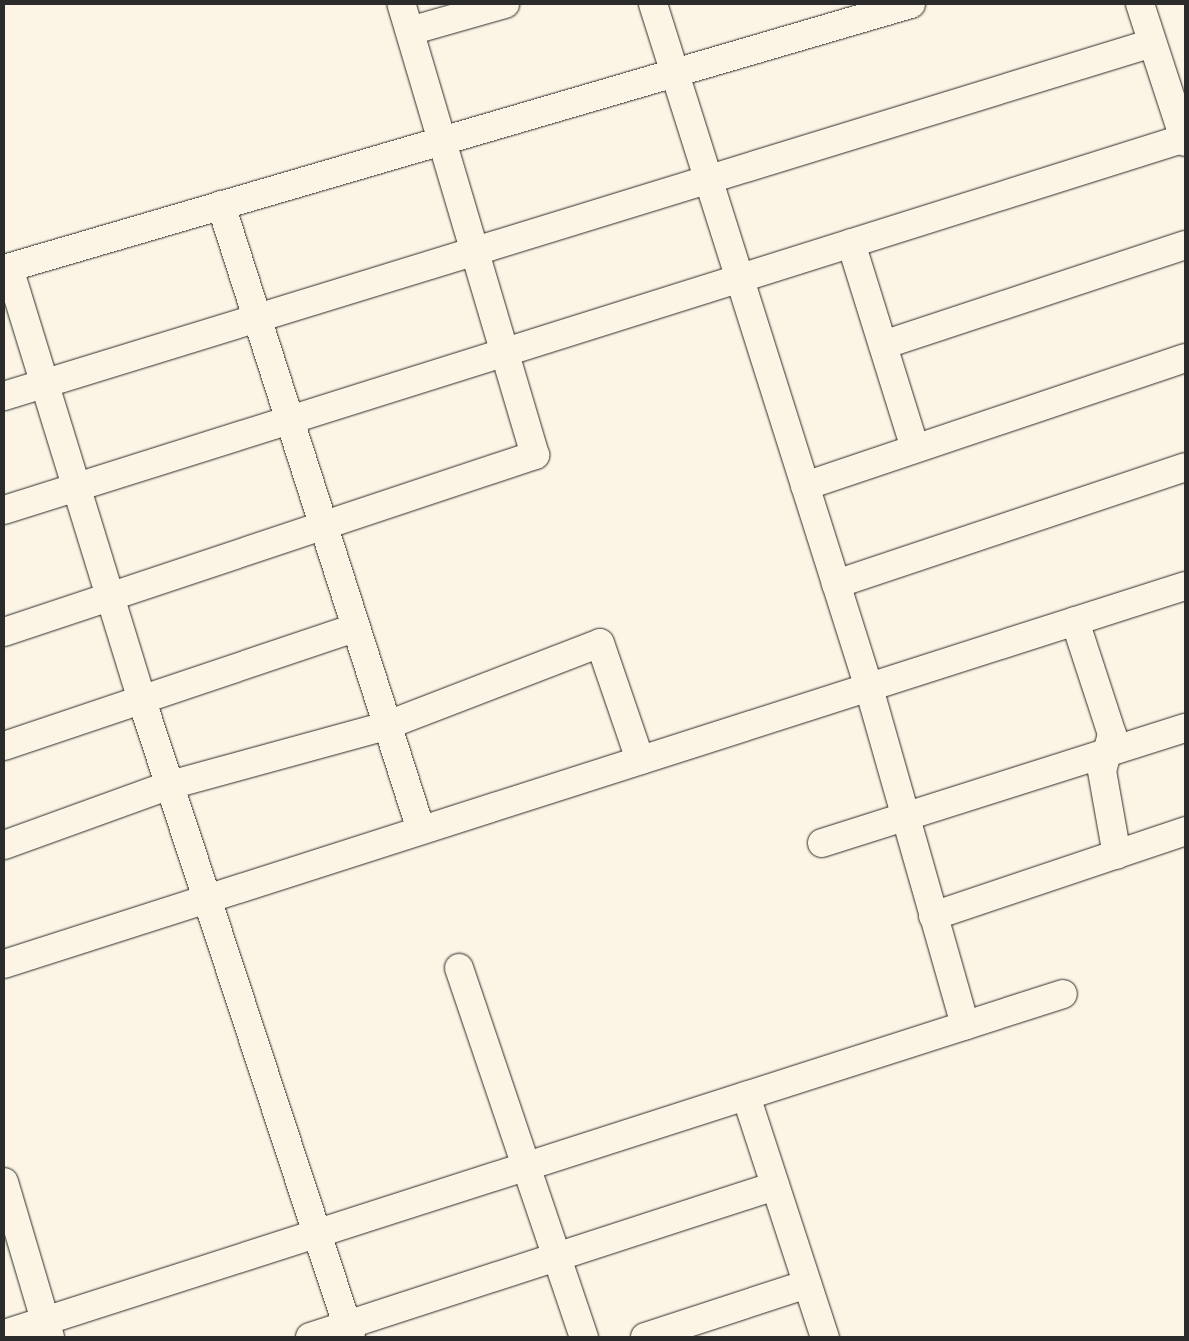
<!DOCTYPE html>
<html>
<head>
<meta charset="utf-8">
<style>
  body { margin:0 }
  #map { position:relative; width:1189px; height:1341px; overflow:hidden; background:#fcf5e5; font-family:Mali,sans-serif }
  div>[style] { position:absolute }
  .roads { filter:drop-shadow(0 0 1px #2b2b2b) drop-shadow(0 0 1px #2b2b2b) }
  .minor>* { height:28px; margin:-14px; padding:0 14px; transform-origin:14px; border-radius:14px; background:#fcf5e5 }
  span { translate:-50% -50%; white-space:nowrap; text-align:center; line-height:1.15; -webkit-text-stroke:4px #fcf5e5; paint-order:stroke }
  .frame { position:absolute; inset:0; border:5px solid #2b2b2b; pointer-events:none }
</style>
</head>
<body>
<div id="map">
  <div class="roads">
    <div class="minor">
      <div style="left:653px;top:4px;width:717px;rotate:72.47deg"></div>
      <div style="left:869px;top:688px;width:351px;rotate:74.1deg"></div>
      <div style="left:1140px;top:4px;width:145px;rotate:71.9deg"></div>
      <div style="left:410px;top:31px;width:99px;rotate:-15.9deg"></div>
      <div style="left:221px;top:205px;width:656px;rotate:72.26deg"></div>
      <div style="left:851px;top:243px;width:215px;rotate:72.7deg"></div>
      <div style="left:9px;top:268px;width:459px;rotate:72.9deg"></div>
      <div style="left:144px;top:707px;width:663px;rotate:71.81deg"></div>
      <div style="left:4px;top:269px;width:945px;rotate:-16.29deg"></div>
      <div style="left:883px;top:345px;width:318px;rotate:-18.3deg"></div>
      <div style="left:4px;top:396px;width:1201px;rotate:-17.09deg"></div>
      <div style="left:805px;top:486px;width:401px;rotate:-18.6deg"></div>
      <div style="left:4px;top:510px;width:1238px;rotate:-17.48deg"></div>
      <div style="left:836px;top:584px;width:368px;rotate:-18.5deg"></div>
      <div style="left:1075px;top:621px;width:119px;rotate:71.9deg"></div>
      <div style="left:1112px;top:734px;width:38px;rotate:105deg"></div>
      <div style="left:1102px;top:771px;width:85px;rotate:79.9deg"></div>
      <div style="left:4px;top:632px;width:560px;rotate:-18.43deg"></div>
      <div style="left:535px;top:455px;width:470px;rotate:-106.5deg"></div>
      <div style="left:4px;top:746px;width:369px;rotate:-18.6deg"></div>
      <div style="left:822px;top:843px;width:381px;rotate:-17.6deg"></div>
      <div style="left:4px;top:845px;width:177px;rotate:-19.9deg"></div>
      <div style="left:170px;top:785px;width:223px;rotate:-15.3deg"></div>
      <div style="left:385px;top:726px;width:230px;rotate:-21.1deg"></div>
      <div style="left:600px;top:643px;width:124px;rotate:71.1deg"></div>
      <div style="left:933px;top:916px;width:266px;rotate:-18.6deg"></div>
      <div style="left:4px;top:964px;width:1240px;rotate:-17.75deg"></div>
      <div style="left:459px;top:968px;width:390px;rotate:71.3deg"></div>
      <div style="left:746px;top:1096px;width:254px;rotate:71.9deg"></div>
      <div style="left:4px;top:1182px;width:162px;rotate:73.5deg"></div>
      <div style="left:4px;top:1334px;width:1112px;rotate:-17.8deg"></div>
      <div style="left:310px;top:1337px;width:489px;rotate:-18deg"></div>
      <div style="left:645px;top:1337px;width:170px;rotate:-18.1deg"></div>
    </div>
  </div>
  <div class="frame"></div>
</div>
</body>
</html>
